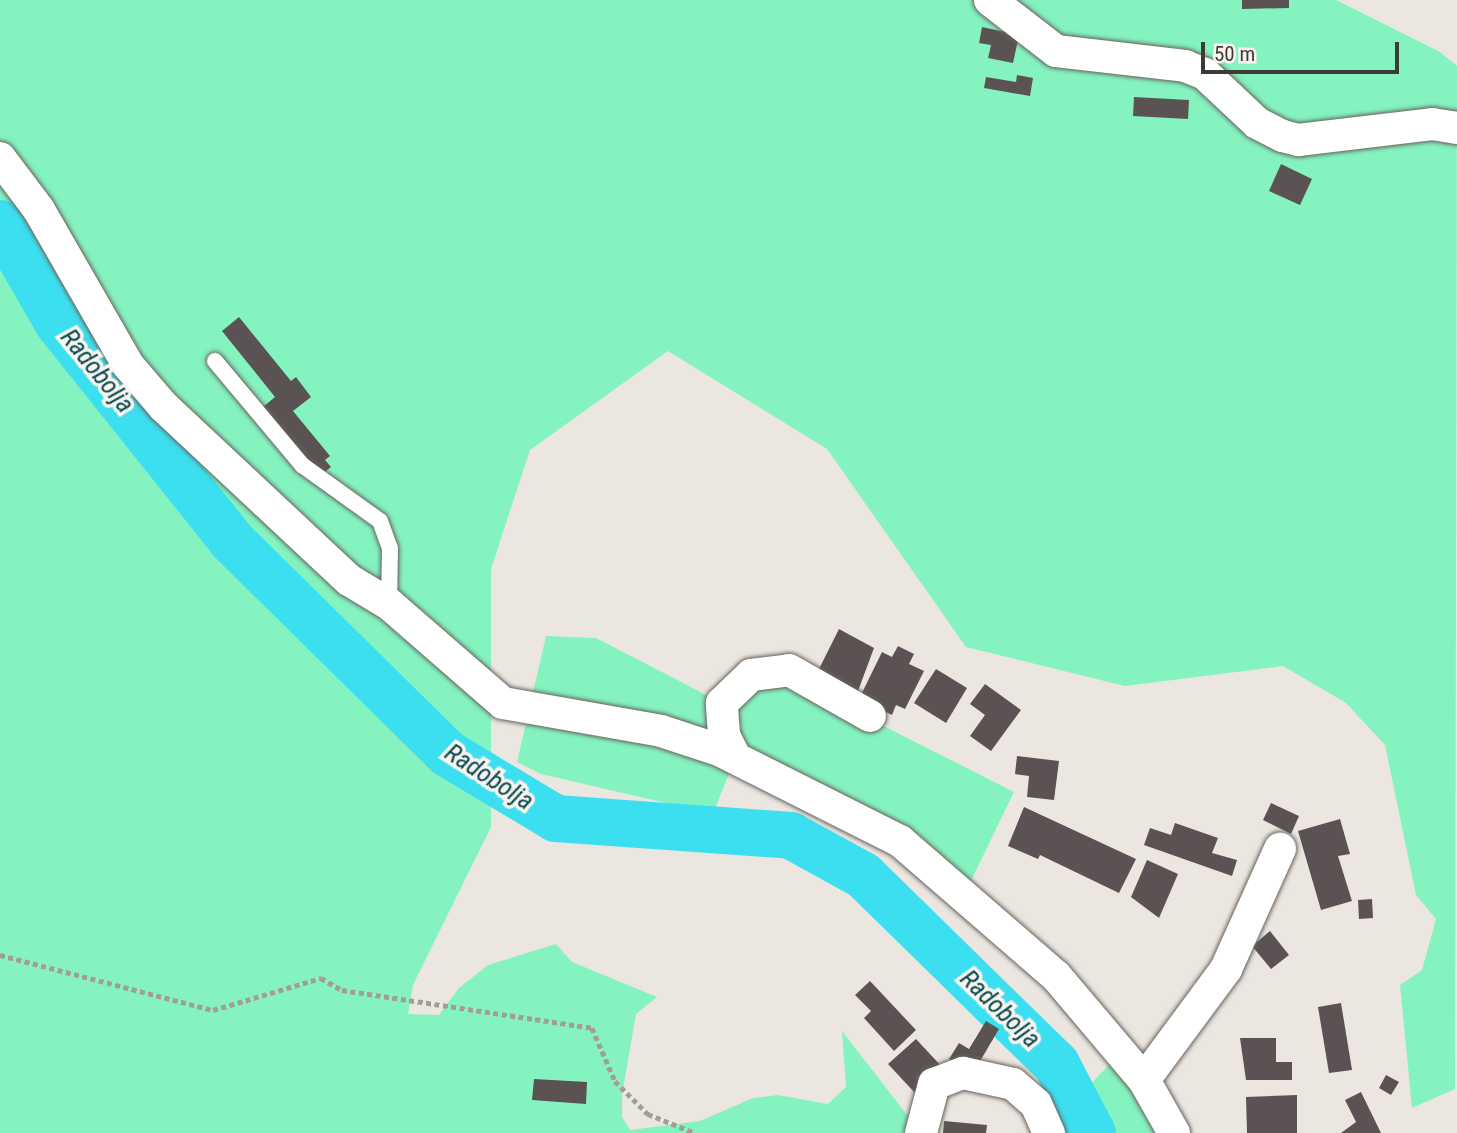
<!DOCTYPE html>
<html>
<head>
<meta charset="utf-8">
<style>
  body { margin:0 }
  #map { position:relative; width:1457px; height:1133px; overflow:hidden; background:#ece6e0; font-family:"Roboto Condensed",sans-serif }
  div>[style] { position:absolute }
  .green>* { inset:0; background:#85f3c0 }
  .river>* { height:47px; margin:-23.5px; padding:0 23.5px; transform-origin:23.5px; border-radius:23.5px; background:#3cdfef }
  .building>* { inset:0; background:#5b5353 }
  .path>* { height:4.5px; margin-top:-2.25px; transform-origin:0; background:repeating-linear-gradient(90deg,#a29d99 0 5px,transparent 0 8.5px) }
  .roads { filter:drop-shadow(0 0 2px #67625d) drop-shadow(0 0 2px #67625d) }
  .service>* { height:16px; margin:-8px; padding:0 8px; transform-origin:8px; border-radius:8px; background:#fff }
  .minor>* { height:32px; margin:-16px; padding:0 16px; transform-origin:16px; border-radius:16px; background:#fff }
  span { translate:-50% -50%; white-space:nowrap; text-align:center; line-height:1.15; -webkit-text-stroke:7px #faf3ee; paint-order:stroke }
  .water-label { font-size:26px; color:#064e54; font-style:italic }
  .scale { position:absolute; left:1201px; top:42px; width:198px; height:32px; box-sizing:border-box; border:4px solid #3d3b38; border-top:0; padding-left:9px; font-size:21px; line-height:24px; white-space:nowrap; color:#3d3b38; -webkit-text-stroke:5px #faf3ee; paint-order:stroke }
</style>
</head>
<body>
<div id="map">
  <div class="green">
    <div style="clip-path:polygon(0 0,1336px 0,1440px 52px,1457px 66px,1455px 1089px,1412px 1108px,1400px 985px,1422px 970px,1436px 919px,1416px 895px,1385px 745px,1346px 703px,1283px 666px,1125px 686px,966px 647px,827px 449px,668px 351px,530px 450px,491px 569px,491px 827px,413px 985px,408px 1014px,439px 1015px,459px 988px,488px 965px,556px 944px,572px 962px,657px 997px,636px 1014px,622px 1095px,622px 1117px,630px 1130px,700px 1121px,753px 1098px,778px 1095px,828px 1104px,846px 1087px,842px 1031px,921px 1133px,0 1133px)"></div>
    <div style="clip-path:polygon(546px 636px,596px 638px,722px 703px,775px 671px,1014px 792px,965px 893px,735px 758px,713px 814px,541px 774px,517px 762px)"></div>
    <div style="clip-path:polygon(1121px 1052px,1174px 1133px,1102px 1133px,1084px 1091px)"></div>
  </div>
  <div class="river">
    <div style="left:0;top:223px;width:116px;rotate:59.9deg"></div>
    <div style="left:58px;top:323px;width:278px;rotate:51.4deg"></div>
    <div style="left:231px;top:540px;width:303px;rotate:44.6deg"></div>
    <div style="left:447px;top:753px;width:126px;rotate:31deg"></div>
    <div style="left:555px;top:818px;width:236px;rotate:4.1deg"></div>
    <div style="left:790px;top:835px;width:83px;rotate:28.7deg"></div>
    <div style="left:863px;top:875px;width:270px;rotate:44.4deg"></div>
    <div style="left:1056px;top:1064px;width:78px;rotate:62.4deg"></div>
  </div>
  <div class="building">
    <div style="clip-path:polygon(1242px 0,1289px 0,1289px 8px,1242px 9px)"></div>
    <div style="clip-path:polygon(982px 27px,1019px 35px,1013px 63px,988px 58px,991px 45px,979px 43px)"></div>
    <div style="clip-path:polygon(1017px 75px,1033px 78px,1030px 96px,984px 88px,986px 77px,1016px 82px)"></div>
    <div style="clip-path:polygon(1134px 97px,1189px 100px,1188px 119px,1133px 116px)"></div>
    <div style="clip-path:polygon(1281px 164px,1312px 179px,1300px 205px,1269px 191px)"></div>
    <div style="clip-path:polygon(239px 317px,291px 381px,296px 377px,311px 397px,293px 411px,330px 456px,325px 460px,331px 467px,321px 475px,263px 407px,275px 397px,222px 331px)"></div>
    <div style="clip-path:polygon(839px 629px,874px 648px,858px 691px,818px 671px)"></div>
    <div style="clip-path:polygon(898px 646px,914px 654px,909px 664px,924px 671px,905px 709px,896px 705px,892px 715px,859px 699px,882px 652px,892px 657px)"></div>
    <div style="clip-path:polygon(936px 669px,967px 688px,946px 723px,914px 703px)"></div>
    <div style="clip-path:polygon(985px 684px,1021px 710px,991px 751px,970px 736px,985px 715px,970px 704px)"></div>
    <div style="clip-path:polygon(1017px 756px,1059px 761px,1054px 800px,1027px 797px,1029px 776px,1015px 774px)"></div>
    <div style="clip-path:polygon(1271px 803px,1299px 816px,1291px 834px,1263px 820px)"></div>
    <div style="clip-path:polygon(1024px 807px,1136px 859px,1119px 893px,1040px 855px,1038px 859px,1008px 846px)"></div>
    <div style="clip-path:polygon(1340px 819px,1350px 854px,1338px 856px,1352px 901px,1321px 910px,1298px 831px)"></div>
    <div style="clip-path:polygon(1175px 823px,1218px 838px,1212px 853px,1237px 860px,1232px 876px,1144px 845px,1150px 828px,1171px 835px)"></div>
    <div style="clip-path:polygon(1147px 860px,1178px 874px,1159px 918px,1131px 897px)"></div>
    <div style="clip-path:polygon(1372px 899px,1373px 918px,1359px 919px,1358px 900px)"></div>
    <div style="clip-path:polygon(1270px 931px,1289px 955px,1271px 969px,1252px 946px)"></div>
    <div style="clip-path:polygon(870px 981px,916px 1030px,894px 1051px,864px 1018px,871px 1011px,855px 995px)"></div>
    <div style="clip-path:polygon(1341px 1003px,1352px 1070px,1329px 1073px,1318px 1007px)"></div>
    <div style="clip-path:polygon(986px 1021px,999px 1029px,973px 1073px,949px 1059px,959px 1043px,969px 1049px)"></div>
    <div style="clip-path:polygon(1240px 1038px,1276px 1038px,1276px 1062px,1292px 1062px,1292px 1080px,1246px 1080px)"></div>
    <div style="clip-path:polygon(916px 1039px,943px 1068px,915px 1093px,888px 1064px)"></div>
    <div style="clip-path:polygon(1386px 1075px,1399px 1082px,1391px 1095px,1379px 1088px)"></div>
    <div style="clip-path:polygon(534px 1079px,587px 1082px,586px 1104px,532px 1100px)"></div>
    <div style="clip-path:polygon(1361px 1092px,1381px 1133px,1341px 1133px,1356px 1122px,1345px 1100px)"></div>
    <div style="clip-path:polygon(1297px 1095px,1297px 1133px,1247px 1133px,1246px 1097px)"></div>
    <div style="clip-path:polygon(944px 1121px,987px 1125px,986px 1133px,943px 1133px)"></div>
  </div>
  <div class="path">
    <div style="left:0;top:955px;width:220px;rotate:14.5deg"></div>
    <div style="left:213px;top:1010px;width:113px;rotate:-16.5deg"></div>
    <div style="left:321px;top:978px;width:24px;rotate:30deg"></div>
    <div style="left:342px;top:990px;width:253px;rotate:8.6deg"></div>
    <div style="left:592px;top:1028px;width:58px;rotate:66.5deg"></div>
    <div style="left:615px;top:1081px;width:47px;rotate:45deg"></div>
    <div style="left:648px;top:1114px;width:51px;rotate:22deg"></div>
  </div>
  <div class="roads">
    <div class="service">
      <div style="left:215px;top:361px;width:136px;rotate:50.1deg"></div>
      <div style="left:302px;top:465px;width:96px;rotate:35.7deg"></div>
      <div style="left:380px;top:521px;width:29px;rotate:70deg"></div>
      <div style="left:390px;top:548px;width:56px;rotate:91deg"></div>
    </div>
    <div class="minor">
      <div style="left:990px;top:0;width:83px;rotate:37.7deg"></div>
      <div style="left:1056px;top:51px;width:130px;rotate:6.6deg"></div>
      <div style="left:1185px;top:66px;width:22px;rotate:22deg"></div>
      <div style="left:1205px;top:74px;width:71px;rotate:43.3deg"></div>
      <div style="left:1257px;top:123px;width:29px;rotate:27deg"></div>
      <div style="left:1283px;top:136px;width:16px;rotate:15deg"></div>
      <div style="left:1298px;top:140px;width:135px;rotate:-6.8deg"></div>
      <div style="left:1432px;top:124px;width:25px;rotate:9deg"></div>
      <div style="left:0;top:158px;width:65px;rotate:53.1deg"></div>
      <div style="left:39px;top:210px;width:179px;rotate:60.1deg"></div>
      <div style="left:128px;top:365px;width:54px;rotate:49.5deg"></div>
      <div style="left:163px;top:406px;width:255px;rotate:43.1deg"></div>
      <div style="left:349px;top:580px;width:47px;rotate:31deg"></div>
      <div style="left:389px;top:604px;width:151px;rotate:41deg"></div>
      <div style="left:503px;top:703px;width:160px;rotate:10deg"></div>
      <div style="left:661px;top:731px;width:61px;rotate:18.1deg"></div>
      <div style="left:719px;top:750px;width:203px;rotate:26.7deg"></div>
      <div style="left:900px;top:841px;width:206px;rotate:40.9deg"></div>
      <div style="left:1056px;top:976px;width:136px;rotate:49.8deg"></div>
      <div style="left:1144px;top:1080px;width:61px;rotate:60.5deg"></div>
      <div style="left:735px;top:757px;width:25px;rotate:-117deg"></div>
      <div style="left:724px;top:735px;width:32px;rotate:-94deg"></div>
      <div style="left:722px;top:703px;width:40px;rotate:-44deg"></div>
      <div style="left:751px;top:675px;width:38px;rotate:-7deg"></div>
      <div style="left:789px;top:670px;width:93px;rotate:29.6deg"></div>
      <div style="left:1144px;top:1080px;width:138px;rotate:-53.5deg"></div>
      <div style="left:1226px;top:969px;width:132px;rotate:-65.8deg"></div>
      <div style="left:921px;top:1133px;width:51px;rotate:-75.1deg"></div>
      <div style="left:934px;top:1084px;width:31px;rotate:-21deg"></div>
      <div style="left:963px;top:1073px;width:51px;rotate:12.4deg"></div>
      <div style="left:1013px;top:1084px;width:30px;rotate:41deg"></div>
      <div style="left:1036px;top:1104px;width:32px;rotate:66deg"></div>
    </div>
  </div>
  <div class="water-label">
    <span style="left:97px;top:371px;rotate:51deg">Radobolja</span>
    <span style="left:489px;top:777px;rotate:33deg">Radobolja</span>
    <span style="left:1000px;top:1009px;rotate:44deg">Radobolja</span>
  </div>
  <div class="scale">50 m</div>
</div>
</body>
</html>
